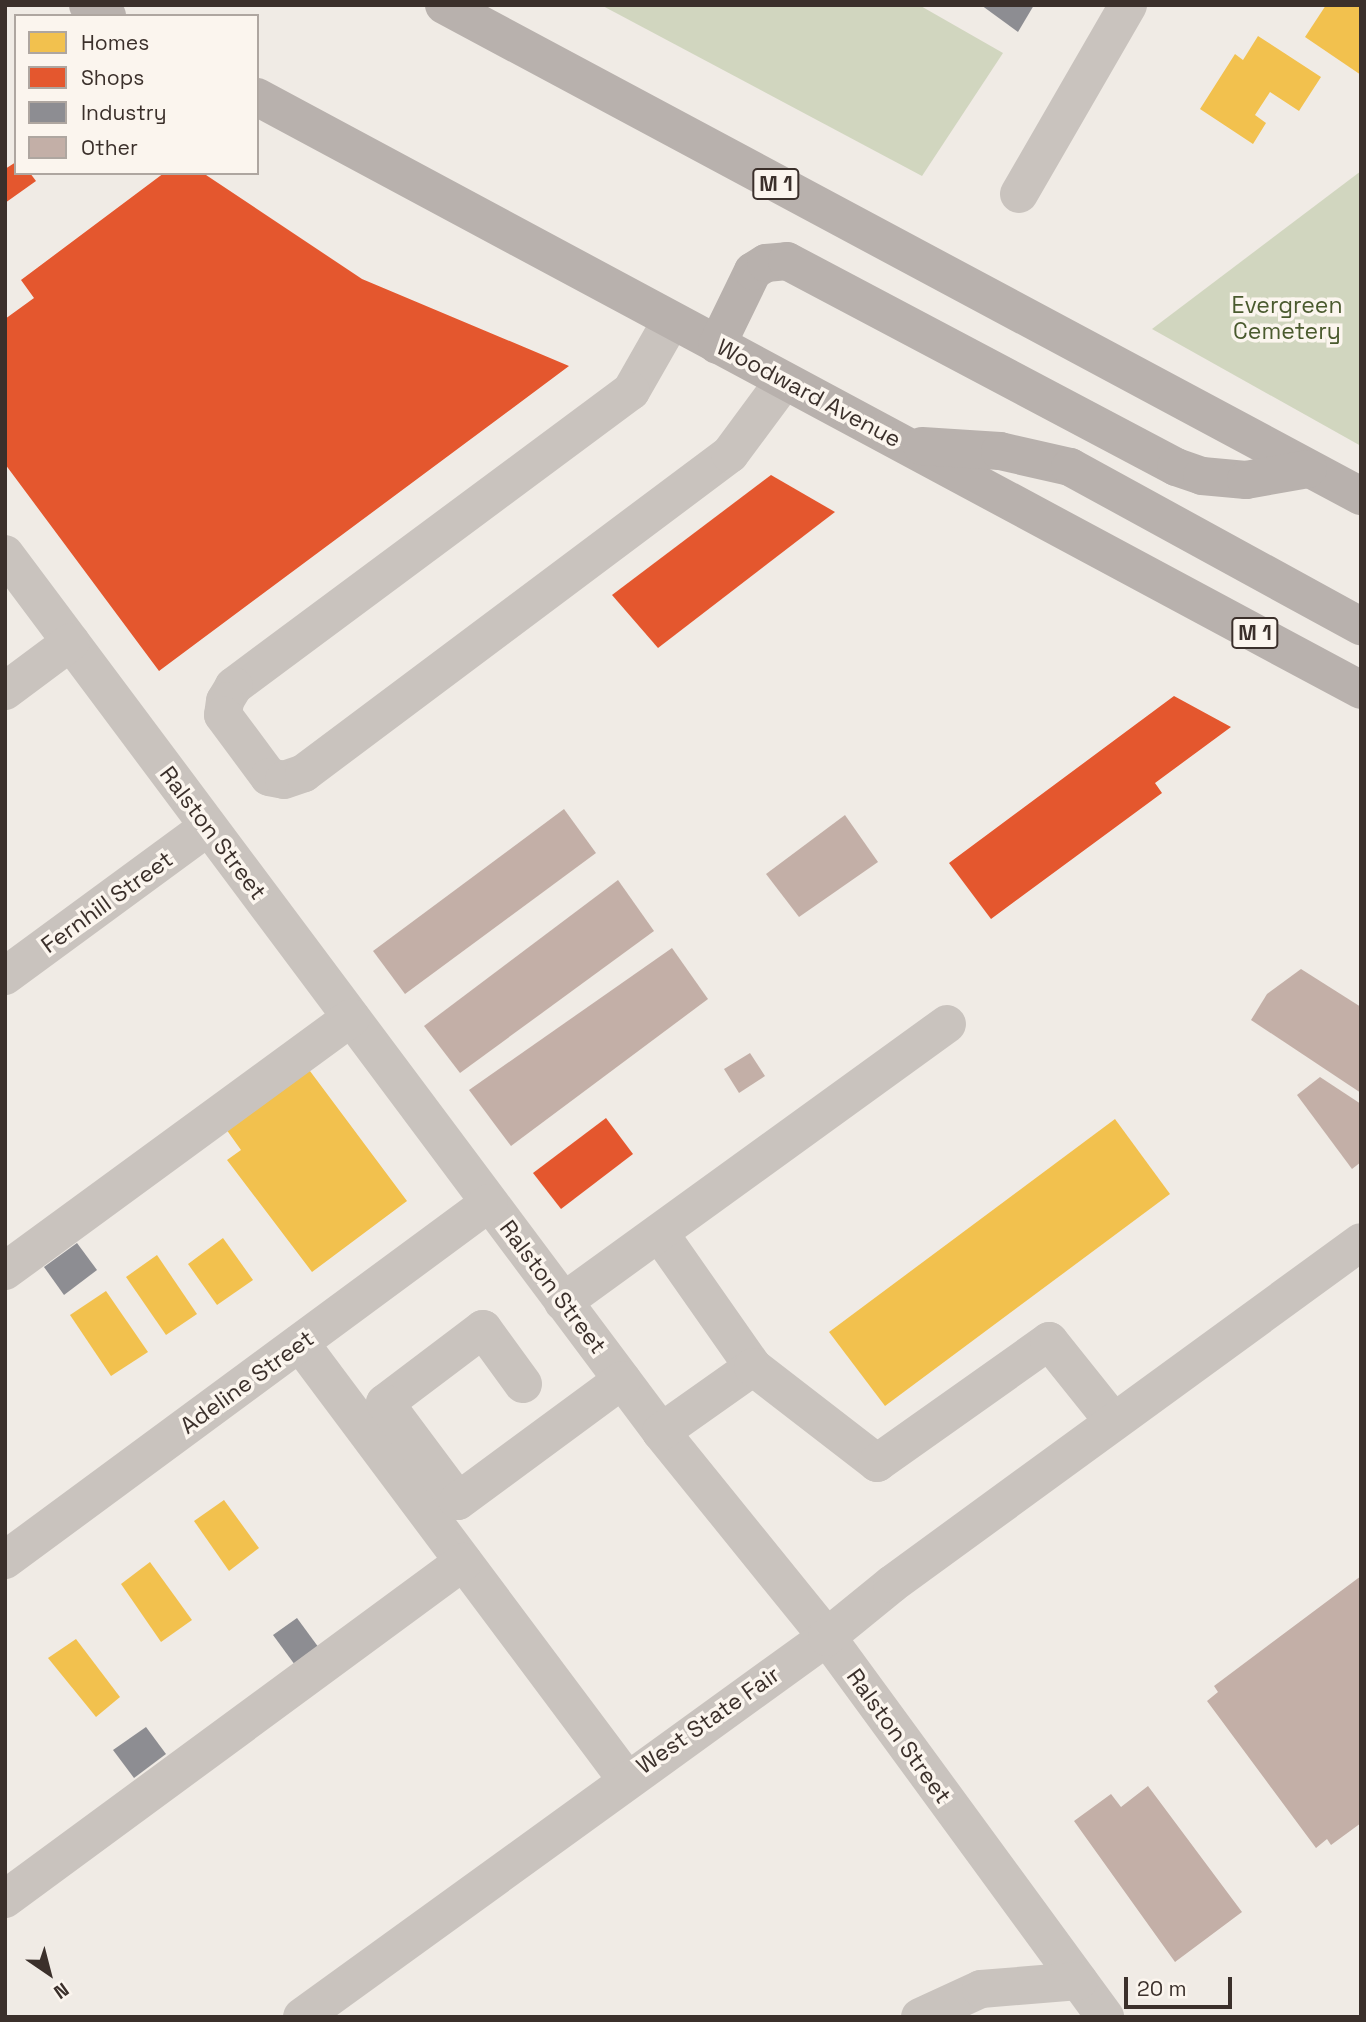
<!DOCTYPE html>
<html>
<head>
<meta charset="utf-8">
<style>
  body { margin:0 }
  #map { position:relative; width:1366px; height:2022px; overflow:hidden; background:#f0ebe5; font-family:"Space Grotesk",sans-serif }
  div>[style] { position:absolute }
  .green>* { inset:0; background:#d1d6bf }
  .homes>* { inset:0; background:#f2c14e }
  .shops>* { inset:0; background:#e4572e }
  .industry>* { inset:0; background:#8d8d92 }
  .building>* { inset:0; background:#c3afa7 }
  .minor>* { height:38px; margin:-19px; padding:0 19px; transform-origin:19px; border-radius:19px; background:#c9c3be }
  .major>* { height:38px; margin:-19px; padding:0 19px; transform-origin:19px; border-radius:19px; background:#b8b1ad }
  span { translate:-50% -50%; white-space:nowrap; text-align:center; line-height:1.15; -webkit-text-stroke:7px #fbf5ee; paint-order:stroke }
  .shield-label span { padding:2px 5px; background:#fbf5ee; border:2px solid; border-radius:5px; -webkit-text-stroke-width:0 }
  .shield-label { font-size:21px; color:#3b302b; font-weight:700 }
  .park-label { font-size:23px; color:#4a5a2e }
  .street-label { font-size:23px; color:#3b302b }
  .frame { position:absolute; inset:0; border:7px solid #3b302b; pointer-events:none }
  .legend { position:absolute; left:14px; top:14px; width:245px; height:161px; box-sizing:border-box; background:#fbf5ee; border:2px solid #aea6a0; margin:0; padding:9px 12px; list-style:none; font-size:21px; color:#3b302b }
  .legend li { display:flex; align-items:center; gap:14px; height:35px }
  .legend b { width:35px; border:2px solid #aea6a0 }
  .north { position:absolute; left:14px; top:1938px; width:70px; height:70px; -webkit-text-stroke:5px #fbf5ee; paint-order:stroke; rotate:145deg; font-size:19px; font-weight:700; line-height:28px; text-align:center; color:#3b302b }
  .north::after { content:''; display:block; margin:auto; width:24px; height:32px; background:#3b302b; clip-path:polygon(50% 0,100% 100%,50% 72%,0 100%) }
  .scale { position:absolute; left:1124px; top:1977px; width:108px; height:32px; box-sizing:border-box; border:4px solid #3b302b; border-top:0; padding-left:9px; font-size:21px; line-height:24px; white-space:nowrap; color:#3b302b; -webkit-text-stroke:5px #fbf5ee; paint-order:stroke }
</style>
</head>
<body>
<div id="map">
  <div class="green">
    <div style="clip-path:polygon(601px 5px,919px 5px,1003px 53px,922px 176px)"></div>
    <div style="clip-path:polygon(1361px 171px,1361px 446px,1152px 329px)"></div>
  </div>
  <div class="homes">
    <div style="clip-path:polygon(1326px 5px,1361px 5px,1361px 75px,1305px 37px)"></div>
    <div style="clip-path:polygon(1258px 36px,1321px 77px,1299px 111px,1270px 92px,1255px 115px,1266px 123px,1253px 144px,1200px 109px,1235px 54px,1243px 60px)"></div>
    <div style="clip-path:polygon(307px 1067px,407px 1201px,312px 1272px,227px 1160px,241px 1150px,226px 1129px)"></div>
    <div style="clip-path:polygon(1115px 1119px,1170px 1194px,885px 1406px,829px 1332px)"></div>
    <div style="clip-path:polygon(223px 1238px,253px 1280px,217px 1305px,188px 1264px)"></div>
    <div style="clip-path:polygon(157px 1255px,197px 1314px,166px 1335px,126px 1277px)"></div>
    <div style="clip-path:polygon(106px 1291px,148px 1352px,111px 1376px,70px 1315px)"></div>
    <div style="clip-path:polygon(224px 1500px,259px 1548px,229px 1571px,194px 1521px)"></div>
    <div style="clip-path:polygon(150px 1562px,192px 1620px,161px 1642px,121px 1584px)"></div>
    <div style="clip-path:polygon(76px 1639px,120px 1697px,96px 1717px,48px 1658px)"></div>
  </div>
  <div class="shops">
    <div style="clip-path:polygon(16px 162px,16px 173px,30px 173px,36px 181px,5px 203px,5px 169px)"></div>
    <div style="clip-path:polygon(164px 173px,203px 173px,362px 279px,569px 366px,159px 671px,5px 464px,5px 319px,34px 298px,21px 280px)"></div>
    <div style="clip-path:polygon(771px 475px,835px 512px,658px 648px,612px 595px)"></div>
    <div style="clip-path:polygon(1174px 696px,1231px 727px,1155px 783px,1162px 793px,991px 919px,949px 863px)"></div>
    <div style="clip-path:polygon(606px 1118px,633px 1154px,561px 1209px,533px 1173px)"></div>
  </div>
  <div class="industry">
    <div style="clip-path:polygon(981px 5px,1034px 5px,1018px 32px)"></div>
    <div style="clip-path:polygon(77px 1243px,97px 1270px,64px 1295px,44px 1267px)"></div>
    <div style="clip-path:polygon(297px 1618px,319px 1648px,295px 1665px,273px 1635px)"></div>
    <div style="clip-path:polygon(146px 1727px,166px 1754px,134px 1778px,113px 1750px)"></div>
  </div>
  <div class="building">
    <div style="clip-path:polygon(564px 809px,596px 853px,405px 994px,373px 951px)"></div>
    <div style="clip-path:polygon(845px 815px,878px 862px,799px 917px,766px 874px)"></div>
    <div style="clip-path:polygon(618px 880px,654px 931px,460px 1073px,424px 1026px)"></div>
    <div style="clip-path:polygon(672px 948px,708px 999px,511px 1146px,469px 1090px)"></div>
    <div style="clip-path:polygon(1301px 969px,1361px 1007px,1361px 1093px,1251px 1020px,1267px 994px)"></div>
    <div style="clip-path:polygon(750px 1053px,765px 1076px,739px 1093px,724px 1069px)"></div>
    <div style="clip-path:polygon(1320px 1077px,1361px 1104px,1361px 1162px,1352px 1169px,1297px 1095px)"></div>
    <div style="clip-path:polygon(1361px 1576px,1361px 1823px,1331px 1845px,1327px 1839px,1316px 1848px,1207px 1701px,1218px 1692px,1214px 1686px)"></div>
    <div style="clip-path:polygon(1148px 1786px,1242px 1912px,1175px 1962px,1074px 1821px,1111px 1794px,1121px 1807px)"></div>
  </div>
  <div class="minor">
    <div style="left:1019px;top:194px;width:218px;rotate:-60deg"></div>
    <div style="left:671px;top:321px;width:81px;rotate:119.7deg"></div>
    <div style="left:631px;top:391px;width:495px;rotate:143.4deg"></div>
    <div style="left:234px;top:686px;width:17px;rotate:121deg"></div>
    <div style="left:225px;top:701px;width:14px;rotate:98deg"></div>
    <div style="left:223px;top:715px;width:77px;rotate:53.4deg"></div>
    <div style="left:269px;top:777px;width:15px;rotate:11deg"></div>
    <div style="left:284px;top:780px;width:21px;rotate:-19deg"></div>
    <div style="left:304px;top:773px;width:532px;rotate:-36.83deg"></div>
    <div style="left:730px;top:454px;width:91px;rotate:-53.5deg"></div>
    <div style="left:5px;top:554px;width:1096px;rotate:53.23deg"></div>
    <div style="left:661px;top:1432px;width:264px;rotate:51deg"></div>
    <div style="left:827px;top:1637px;width:471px;rotate:53.8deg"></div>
    <div style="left:5px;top:691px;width:82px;rotate:-36.6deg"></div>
    <div style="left:5px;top:976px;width:252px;rotate:-36.3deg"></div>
    <div style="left:660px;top:1234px;width:162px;rotate:55deg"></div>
    <div style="left:5px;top:1271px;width:429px;rotate:-36.2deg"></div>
    <div style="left:563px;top:1302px;width:474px;rotate:-35.9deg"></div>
    <div style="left:300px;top:1343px;width:544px;rotate:53.21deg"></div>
    <div style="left:523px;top:1384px;width:68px;rotate:-126deg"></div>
    <div style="left:483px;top:1329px;width:123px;rotate:142.9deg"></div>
    <div style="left:385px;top:1403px;width:122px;rotate:53.3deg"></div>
    <div style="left:458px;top:1501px;width:204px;rotate:-36.4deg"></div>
    <div style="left:661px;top:1432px;width:113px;rotate:-35.2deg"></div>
    <div style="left:753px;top:1367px;width:157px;rotate:37.7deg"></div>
    <div style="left:877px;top:1463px;width:211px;rotate:-35.3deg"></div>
    <div style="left:1049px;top:1341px;width:102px;rotate:51.3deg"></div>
    <div style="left:5px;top:1560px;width:601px;rotate:-36.41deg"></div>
    <div style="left:5px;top:1899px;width:569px;rotate:-36.35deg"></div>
    <div style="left:302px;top:2017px;width:648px;rotate:-35.9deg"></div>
    <div style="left:827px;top:1637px;width:84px;rotate:-39.2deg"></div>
    <div style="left:892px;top:1584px;width:580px;rotate:-36.1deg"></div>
    <div style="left:920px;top:2017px;width:67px;rotate:-24.7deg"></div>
    <div style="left:981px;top:1989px;width:98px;rotate:-4.7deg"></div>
  </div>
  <div class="major">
    <div style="left:88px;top:5px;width:22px;rotate:30deg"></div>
    <div style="left:444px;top:5px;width:1040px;rotate:28.17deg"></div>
    <div style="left:257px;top:97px;width:1253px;rotate:28.24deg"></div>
    <div style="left:717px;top:345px;width:82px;rotate:-64.1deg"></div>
    <div style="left:753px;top:271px;width:15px;rotate:-32deg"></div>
    <div style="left:766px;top:263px;width:21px;rotate:-5deg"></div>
    <div style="left:787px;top:261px;width:440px;rotate:27.9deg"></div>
    <div style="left:1176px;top:467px;width:28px;rotate:19deg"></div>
    <div style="left:1202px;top:476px;width:44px;rotate:5.2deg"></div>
    <div style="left:1246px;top:480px;width:63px;rotate:-10.1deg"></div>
    <div style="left:922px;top:446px;width:78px;rotate:3.7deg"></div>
    <div style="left:1000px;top:451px;width:72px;rotate:12.9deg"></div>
    <div style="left:1070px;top:467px;width:332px;rotate:28.7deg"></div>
  </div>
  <div class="shield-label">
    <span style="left:776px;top:184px">M 1</span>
    <span style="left:1255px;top:633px">M 1</span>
  </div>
  <div class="park-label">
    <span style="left:1287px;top:318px">Evergreen<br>Cemetery</span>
  </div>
  <div class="street-label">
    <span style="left:809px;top:393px;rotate:28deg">Woodward Avenue</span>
    <span style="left:213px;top:833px;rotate:53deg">Ralston Street</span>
    <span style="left:107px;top:902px;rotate:-36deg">Fernhill Street</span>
    <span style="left:553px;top:1287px;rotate:53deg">Ralston Street</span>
    <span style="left:247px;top:1382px;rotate:-36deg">Adeline Street</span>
    <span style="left:708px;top:1720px;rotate:-35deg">West State Fair</span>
    <span style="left:899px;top:1736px;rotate:54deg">Ralston Street</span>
  </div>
  <div class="frame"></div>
  <ul class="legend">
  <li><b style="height:19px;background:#f2c14e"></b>Homes</li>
  <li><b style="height:19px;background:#e4572e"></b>Shops</li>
  <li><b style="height:19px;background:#8d8d92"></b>Industry</li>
  <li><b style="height:19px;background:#c3afa7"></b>Other</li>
  </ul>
  <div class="north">N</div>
  <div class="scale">20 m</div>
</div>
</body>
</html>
